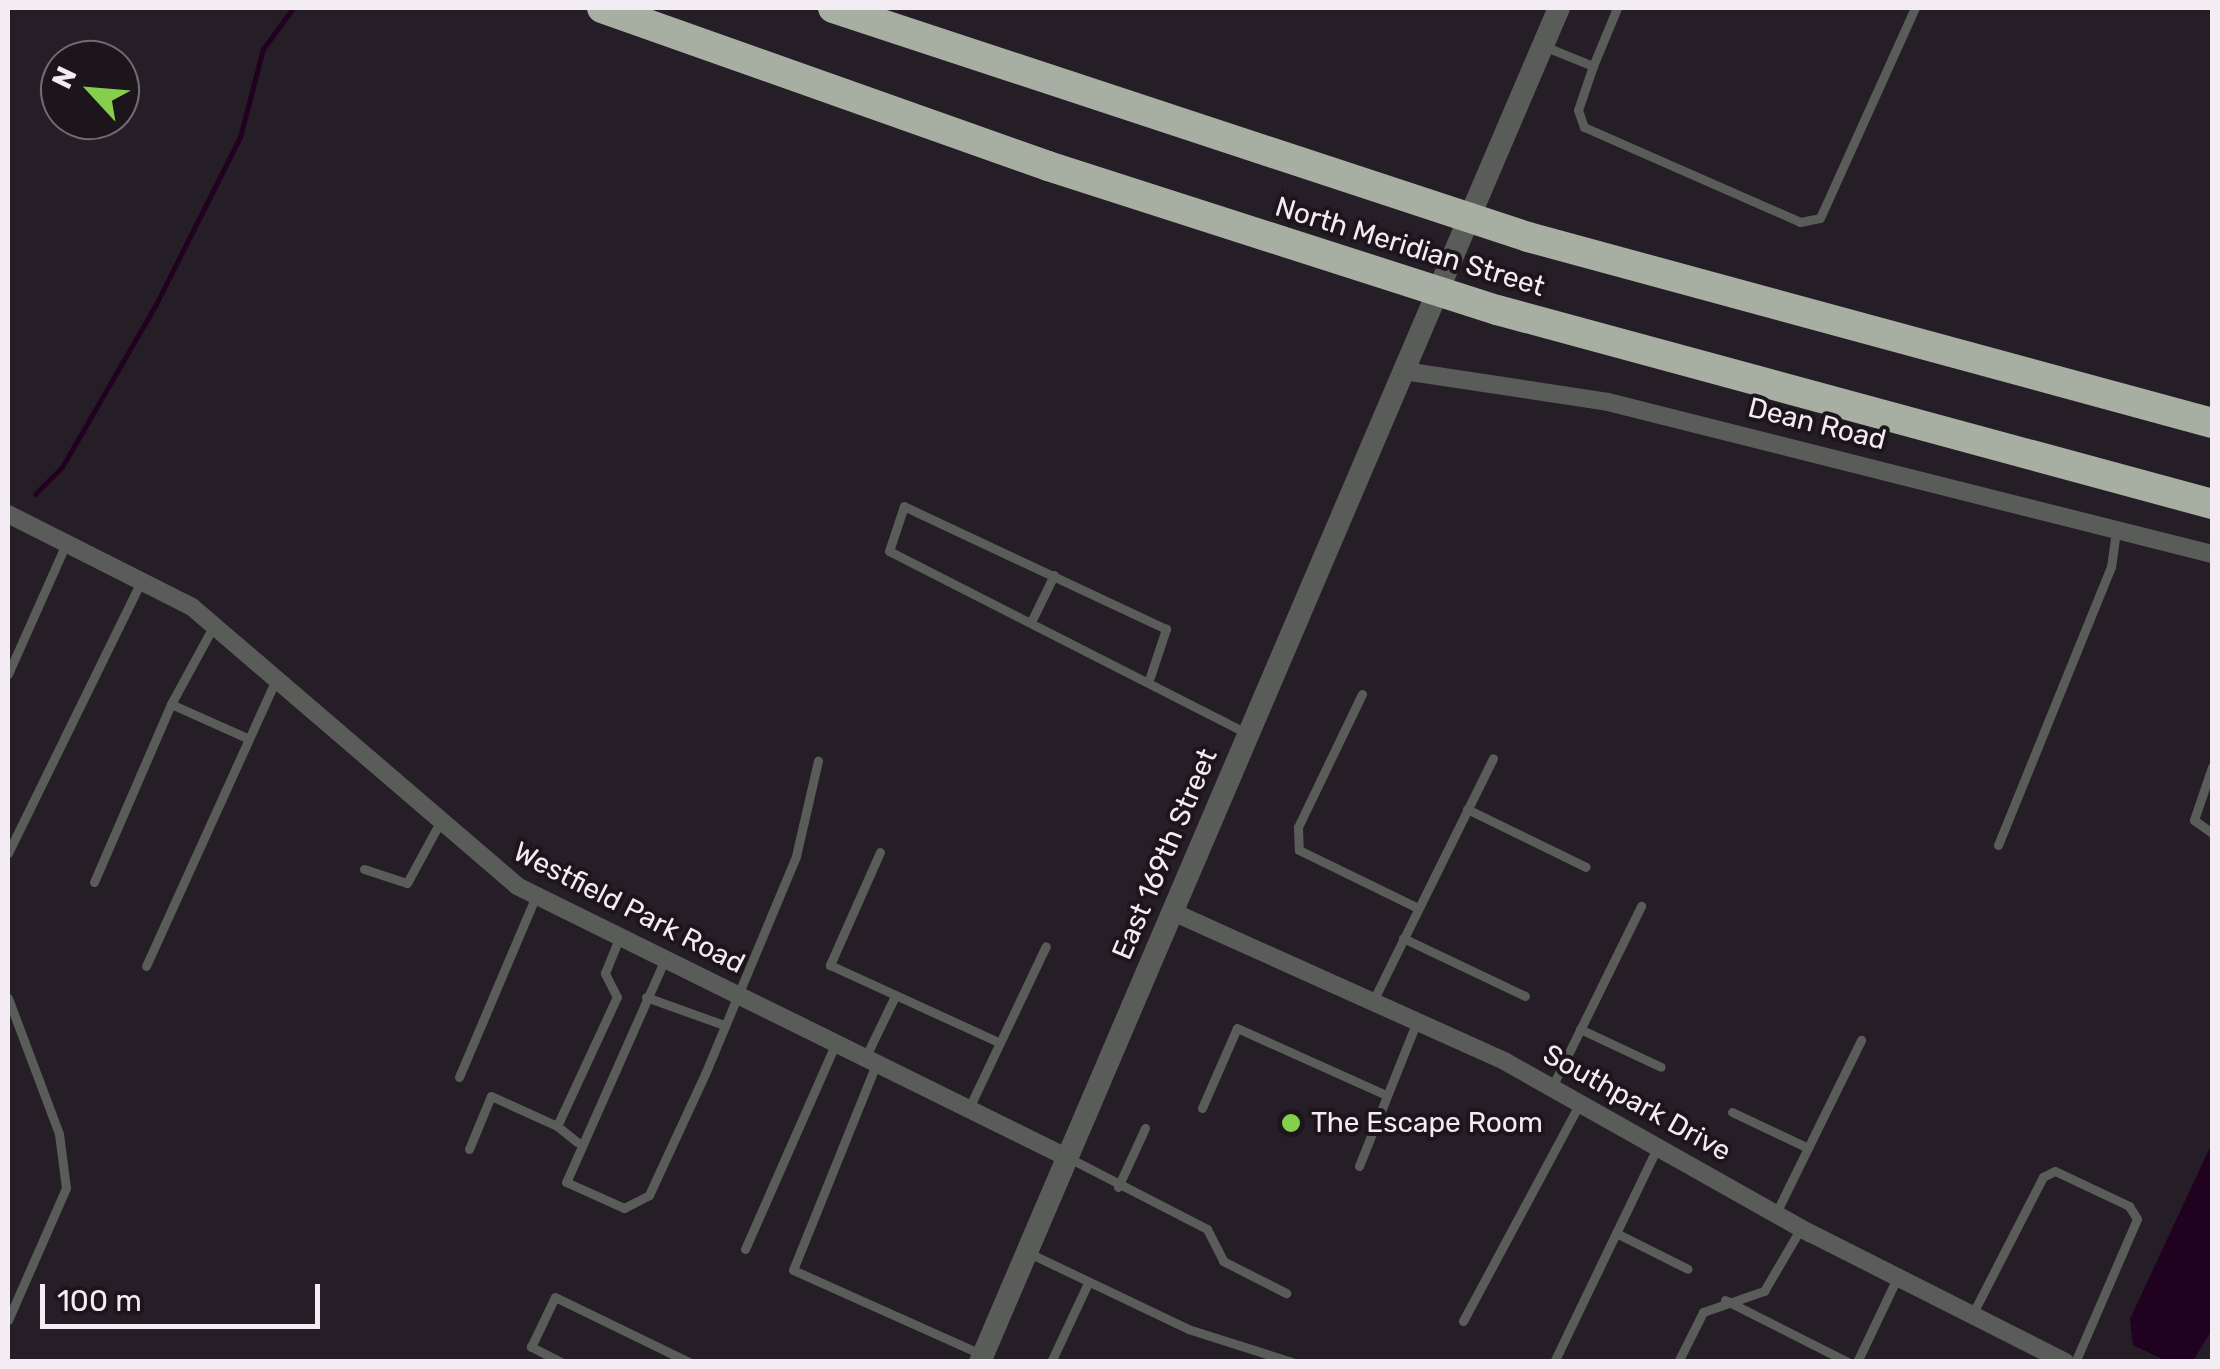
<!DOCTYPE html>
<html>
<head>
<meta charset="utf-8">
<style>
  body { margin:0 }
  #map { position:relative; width:2220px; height:1369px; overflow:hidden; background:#261e26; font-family:Rubik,sans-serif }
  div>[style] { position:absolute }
  .water>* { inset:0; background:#200120 }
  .stream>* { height:5px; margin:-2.5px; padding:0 2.5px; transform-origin:2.5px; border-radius:2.5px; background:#200120 }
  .service>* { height:9px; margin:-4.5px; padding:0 4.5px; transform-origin:4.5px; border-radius:4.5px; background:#595c58 }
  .minor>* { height:18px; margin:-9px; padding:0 9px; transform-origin:9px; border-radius:9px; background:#595c58 }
  .tertiary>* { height:22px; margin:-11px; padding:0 11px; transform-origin:11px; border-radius:11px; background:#595c58 }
  .motorway>* { height:30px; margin:-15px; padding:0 15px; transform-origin:15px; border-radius:15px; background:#a7afa3 }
  .dots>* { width:28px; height:28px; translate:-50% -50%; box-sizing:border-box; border:5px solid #1d151c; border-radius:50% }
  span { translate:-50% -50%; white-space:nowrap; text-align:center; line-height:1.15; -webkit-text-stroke:8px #1d151c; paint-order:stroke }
  .street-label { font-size:28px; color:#f3edf3 }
  .poi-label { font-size:28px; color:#f3edf3 }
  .left { translate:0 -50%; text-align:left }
  .frame { position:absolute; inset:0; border:10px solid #f3edf3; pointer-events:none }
  .north { position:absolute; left:40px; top:40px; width:100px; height:100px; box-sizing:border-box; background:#1d151c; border:2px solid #736b72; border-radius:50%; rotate:296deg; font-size:28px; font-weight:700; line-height:40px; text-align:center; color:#f3edf3 }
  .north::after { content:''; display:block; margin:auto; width:35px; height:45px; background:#86cf4c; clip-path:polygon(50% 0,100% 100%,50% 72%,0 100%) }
  .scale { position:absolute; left:40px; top:1284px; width:280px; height:45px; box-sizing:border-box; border:5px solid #f3edf3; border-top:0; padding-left:12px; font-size:30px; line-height:35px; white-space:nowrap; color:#f3edf3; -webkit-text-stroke:8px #1d151c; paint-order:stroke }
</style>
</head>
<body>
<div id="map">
  <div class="water">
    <div style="clip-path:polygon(2212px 1143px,2212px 1330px,2193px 1361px,2166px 1361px,2133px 1345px,2130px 1319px)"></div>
  </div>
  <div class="stream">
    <div style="left:35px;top:494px;width:38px;rotate:-45deg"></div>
    <div style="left:62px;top:467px;width:188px;rotate:-60deg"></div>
    <div style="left:156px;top:304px;width:187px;rotate:-63.3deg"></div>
    <div style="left:240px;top:137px;width:91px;rotate:-75.4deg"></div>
    <div style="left:263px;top:49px;width:51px;rotate:-53.8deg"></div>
  </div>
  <div class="service">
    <div style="left:1546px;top:47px;width:51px;rotate:22deg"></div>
    <div style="left:1593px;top:66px;width:46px;rotate:108.8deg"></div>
    <div style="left:1578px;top:110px;width:18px;rotate:71deg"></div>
    <div style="left:1584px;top:127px;width:236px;rotate:23.7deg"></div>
    <div style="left:1800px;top:222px;width:20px;rotate:-11deg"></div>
    <div style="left:1820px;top:218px;width:230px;rotate:-65.7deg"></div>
    <div style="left:1593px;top:66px;width:63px;rotate:-67.5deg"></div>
    <div style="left:1032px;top:620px;width:50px;rotate:-63.9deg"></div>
    <div style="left:8px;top:674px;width:142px;rotate:-66deg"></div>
    <div style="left:1150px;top:677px;width:51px;rotate:-71.6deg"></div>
    <div style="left:1166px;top:629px;width:289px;rotate:-154.9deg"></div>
    <div style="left:904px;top:506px;width:47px;rotate:108.4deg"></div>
    <div style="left:889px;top:551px;width:401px;rotate:27deg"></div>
    <div style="left:1362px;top:694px;width:148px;rotate:115.7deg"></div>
    <div style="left:1298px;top:827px;width:23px;rotate:88deg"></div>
    <div style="left:1299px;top:850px;width:132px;rotate:26deg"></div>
    <div style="left:171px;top:704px;width:90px;rotate:-61.4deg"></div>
    <div style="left:2212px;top:767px;width:56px;rotate:108.8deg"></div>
    <div style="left:2194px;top:820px;width:22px;rotate:36deg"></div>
    <div style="left:1467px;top:809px;width:132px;rotate:26deg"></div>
    <div style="left:1998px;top:845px;width:300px;rotate:-67.9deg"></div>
    <div style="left:2111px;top:567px;width:37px;rotate:-82deg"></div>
    <div style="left:880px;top:852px;width:124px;rotate:113.9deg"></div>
    <div style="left:830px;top:965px;width:185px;rotate:24.6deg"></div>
    <div style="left:8px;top:853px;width:302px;rotate:-63.9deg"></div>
    <div style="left:364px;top:869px;width:45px;rotate:18deg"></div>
    <div style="left:407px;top:883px;width:65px;rotate:-61.5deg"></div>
    <div style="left:94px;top:882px;width:194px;rotate:-66.6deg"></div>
    <div style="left:171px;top:704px;width:83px;rotate:24.1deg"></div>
    <div style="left:1403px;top:938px;width:135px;rotate:25.4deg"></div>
    <div style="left:665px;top:959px;width:244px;rotate:113.9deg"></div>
    <div style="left:566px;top:1182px;width:64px;rotate:24.1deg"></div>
    <div style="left:624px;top:1208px;width:28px;rotate:-27deg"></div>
    <div style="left:649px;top:1195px;width:133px;rotate:-65.2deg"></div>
    <div style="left:705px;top:1074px;width:236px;rotate:-67.3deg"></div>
    <div style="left:796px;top:856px;width:98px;rotate:-77deg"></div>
    <div style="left:146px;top:966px;width:314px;rotate:-65.6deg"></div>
    <div style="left:646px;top:997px;width:80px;rotate:19.8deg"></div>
    <div style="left:8px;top:998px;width:145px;rotate:69.4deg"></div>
    <div style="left:59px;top:1134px;width:54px;rotate:82.6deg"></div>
    <div style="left:66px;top:1188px;width:144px;rotate:113.7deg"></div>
    <div style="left:1372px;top:1003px;width:273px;rotate:-63.7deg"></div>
    <div style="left:1580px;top:1029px;width:89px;rotate:25.1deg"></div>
    <div style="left:866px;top:1056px;width:67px;rotate:-64.2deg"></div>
    <div style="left:877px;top:1062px;width:224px;rotate:112deg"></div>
    <div style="left:793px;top:1270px;width:206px;rotate:24.1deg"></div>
    <div style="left:459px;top:1077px;width:197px;rotate:-67deg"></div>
    <div style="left:1552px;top:1087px;width:202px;rotate:-63.8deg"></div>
    <div style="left:969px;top:1108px;width:179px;rotate:-64.6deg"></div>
    <div style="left:1202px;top:1108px;width:87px;rotate:-66.4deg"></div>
    <div style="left:1237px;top:1028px;width:161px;rotate:24.2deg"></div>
    <div style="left:1732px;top:1112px;width:84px;rotate:25.3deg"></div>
    <div style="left:577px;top:1142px;width:26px;rotate:-141deg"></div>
    <div style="left:557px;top:1126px;width:142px;rotate:-65.1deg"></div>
    <div style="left:617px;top:997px;width:27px;rotate:-117deg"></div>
    <div style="left:605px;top:973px;width:38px;rotate:-68deg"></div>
    <div style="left:469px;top:1149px;width:57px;rotate:-67.5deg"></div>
    <div style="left:491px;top:1096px;width:72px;rotate:24.4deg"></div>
    <div style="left:1071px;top:1159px;width:153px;rotate:27.2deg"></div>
    <div style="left:1207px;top:1229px;width:36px;rotate:63deg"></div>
    <div style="left:1223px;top:1261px;width:71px;rotate:26.9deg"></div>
    <div style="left:1359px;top:1166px;width:151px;rotate:-68.2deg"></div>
    <div style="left:1118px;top:1187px;width:65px;rotate:-65.4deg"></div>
    <div style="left:1776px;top:1213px;width:193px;rotate:-63.8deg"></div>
    <div style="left:1616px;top:1233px;width:80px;rotate:26.6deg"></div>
    <div style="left:745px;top:1249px;width:225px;rotate:-66.2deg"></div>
    <div style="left:1029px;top:1253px;width:176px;rotate:25.5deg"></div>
    <div style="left:1188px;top:1329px;width:109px;rotate:17.6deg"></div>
    <div style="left:1725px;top:1300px;width:138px;rotate:26.8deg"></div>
    <div style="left:1972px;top:1315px;width:155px;rotate:-62.8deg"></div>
    <div style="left:2043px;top:1177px;width:13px;rotate:-27deg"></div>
    <div style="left:2055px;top:1171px;width:82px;rotate:25.3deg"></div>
    <div style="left:2129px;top:1206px;width:15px;rotate:58deg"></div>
    <div style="left:2137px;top:1219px;width:156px;rotate:113.4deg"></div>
    <div style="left:1463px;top:1321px;width:245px;rotate:-61.8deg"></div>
    <div style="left:561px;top:1362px;width:34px;rotate:-153deg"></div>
    <div style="left:531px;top:1347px;width:55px;rotate:-64.4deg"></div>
    <div style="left:555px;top:1297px;width:149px;rotate:25.9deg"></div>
    <div style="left:1051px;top:1362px;width:87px;rotate:-64.9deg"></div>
    <div style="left:1554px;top:1362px;width:237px;rotate:-64.3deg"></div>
    <div style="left:1678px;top:1362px;width:56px;rotate:-63.4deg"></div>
    <div style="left:1703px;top:1312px;width:65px;rotate:-19deg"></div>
    <div style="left:1764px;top:1291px;width:73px;rotate:-59.6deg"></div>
    <div style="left:1857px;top:1362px;width:93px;rotate:-64.5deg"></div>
  </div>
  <div class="minor">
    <div style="left:1404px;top:371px;width:206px;rotate:8.6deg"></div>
    <div style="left:1608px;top:402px;width:623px;rotate:14.13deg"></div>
    <div style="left:8px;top:514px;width:206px;rotate:26.8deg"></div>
    <div style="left:192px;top:607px;width:428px;rotate:40.6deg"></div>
    <div style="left:517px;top:886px;width:614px;rotate:26.27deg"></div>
    <div style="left:1173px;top:912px;width:365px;rotate:24.2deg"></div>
    <div style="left:1506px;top:1062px;width:349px;rotate:29.4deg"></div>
    <div style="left:1810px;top:1233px;width:286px;rotate:26.8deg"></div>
  </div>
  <div class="tertiary">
    <div style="left:980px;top:1362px;width:1473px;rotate:-66.85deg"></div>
  </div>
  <div class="motorway">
    <div style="left:602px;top:8px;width:473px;rotate:19.5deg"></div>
    <div style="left:1048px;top:166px;width:472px;rotate:17.8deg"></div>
    <div style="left:1497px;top:310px;width:741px;rotate:15.18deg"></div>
    <div style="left:833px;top:8px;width:732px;rotate:18.24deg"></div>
    <div style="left:1528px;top:237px;width:709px;rotate:15.21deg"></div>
  </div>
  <div class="dots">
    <div style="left:1291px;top:1123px;background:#86cf4c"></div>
  </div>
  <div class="street-label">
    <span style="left:1410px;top:247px;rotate:17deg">North Meridian Street</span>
    <span style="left:1817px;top:424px;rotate:14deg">Dean Road</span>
    <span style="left:1165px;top:854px;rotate:-67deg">East 169th Street</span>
    <span style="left:629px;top:908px;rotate:27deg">Westfield Park Road</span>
    <span style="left:1637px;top:1103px;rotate:29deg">Southpark Drive</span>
  </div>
  <div class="poi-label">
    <span class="left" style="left:1311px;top:1123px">The Escape Room</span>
  </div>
  <div class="frame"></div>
  <div class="north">N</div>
  <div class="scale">100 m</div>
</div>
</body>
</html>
